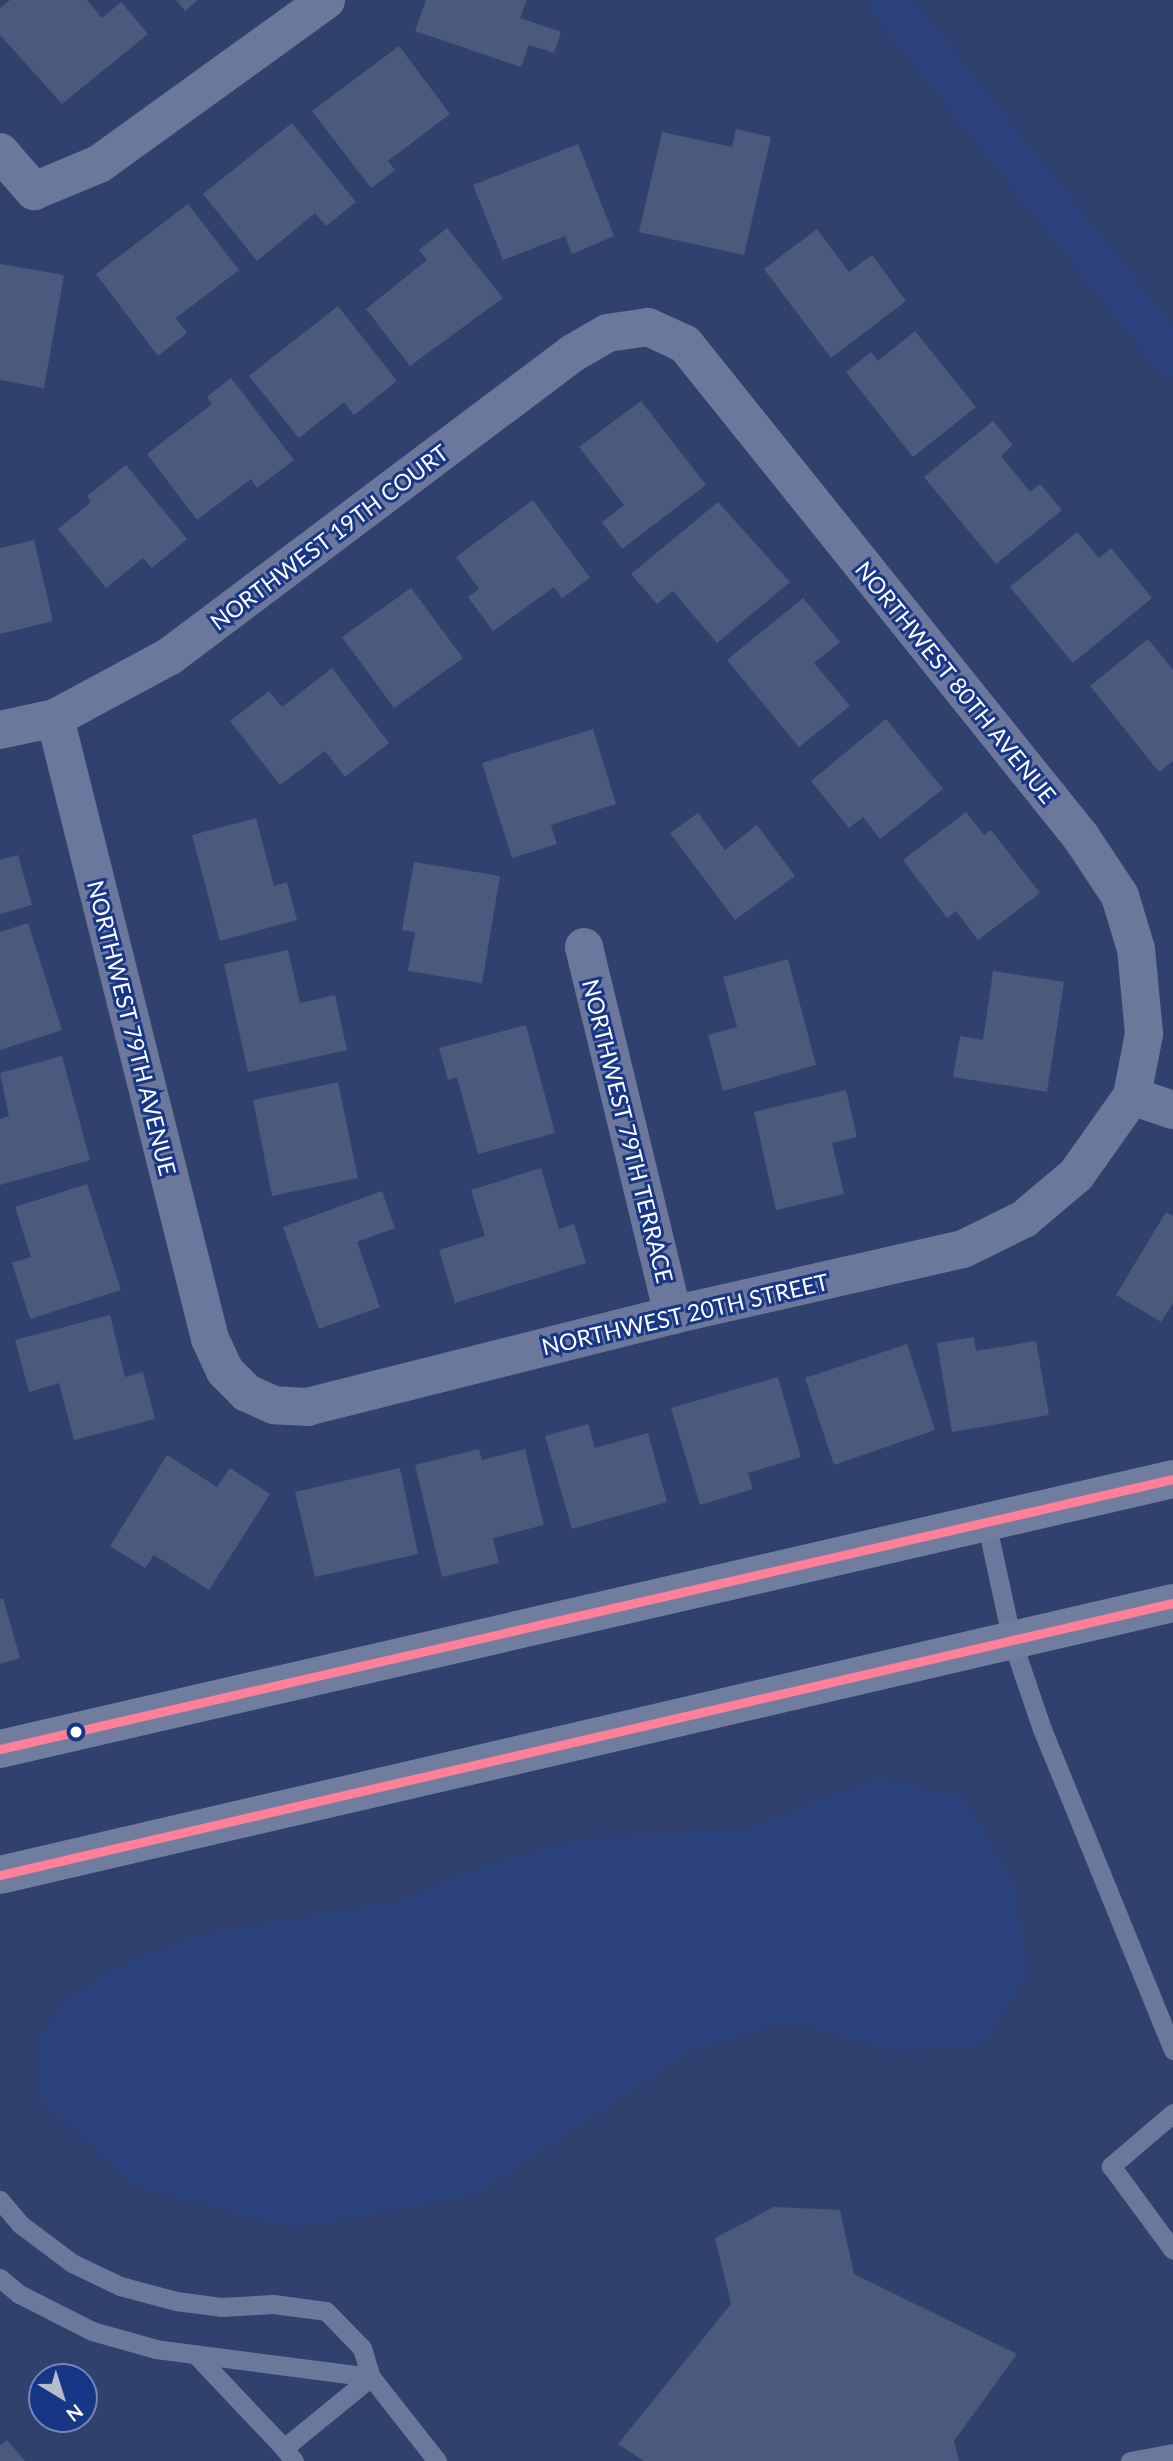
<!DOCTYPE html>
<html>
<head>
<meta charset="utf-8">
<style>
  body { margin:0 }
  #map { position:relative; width:1173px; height:2461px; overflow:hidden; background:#30416d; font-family:Lato,sans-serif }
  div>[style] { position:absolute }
  .water>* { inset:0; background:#2b427c }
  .canal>* { height:40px; margin:-20px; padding:0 20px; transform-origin:20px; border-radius:20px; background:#2b427c }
  .building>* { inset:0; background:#4a597c }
  .service>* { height:19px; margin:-9.5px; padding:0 9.5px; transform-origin:9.5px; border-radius:9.5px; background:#6c789b }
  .minor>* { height:38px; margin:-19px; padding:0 19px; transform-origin:19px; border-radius:19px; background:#6c789b }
  .secondary>* { height:38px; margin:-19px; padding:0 19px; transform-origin:19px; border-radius:19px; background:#717d9e }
  .bus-1>* { height:9px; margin:-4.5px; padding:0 4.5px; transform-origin:4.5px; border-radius:4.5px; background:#ff8098 }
  .dots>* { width:19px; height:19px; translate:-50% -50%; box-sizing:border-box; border:4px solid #173686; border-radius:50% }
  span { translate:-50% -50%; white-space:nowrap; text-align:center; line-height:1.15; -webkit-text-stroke:6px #173686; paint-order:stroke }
  .street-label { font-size:23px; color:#fff }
  .north { position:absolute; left:28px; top:2363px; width:70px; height:70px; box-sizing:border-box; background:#173686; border:2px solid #7486b6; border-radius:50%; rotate:142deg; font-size:19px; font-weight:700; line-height:28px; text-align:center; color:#fff }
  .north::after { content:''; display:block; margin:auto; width:24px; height:32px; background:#b7bccc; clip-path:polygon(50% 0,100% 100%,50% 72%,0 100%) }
</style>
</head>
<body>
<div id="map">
  <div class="water">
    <div style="clip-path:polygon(877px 1778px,962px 1797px,1012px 1878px,1029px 1970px,984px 2044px,892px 2051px,787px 2021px,694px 2049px,477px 2194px,294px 2228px,132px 2185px,39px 2097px,37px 2042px,64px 2002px,115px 1969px,194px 1936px,400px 1901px,479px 1867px,587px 1838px,744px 1830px)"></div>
  </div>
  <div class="canal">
    <div style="left:888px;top:0;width:458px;rotate:51.5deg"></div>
  </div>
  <div class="building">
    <div style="clip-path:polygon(10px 0,87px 0,102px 18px,121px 2px,148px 34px,62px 104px,0 35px,0 8px)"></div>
    <div style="clip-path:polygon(176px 0,198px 0,185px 11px)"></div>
    <div style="clip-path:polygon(426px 0,527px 0,520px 18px,561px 32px,554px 53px,529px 45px,521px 67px,415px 31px)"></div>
    <div style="clip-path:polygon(399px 46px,450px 114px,388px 161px,395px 170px,371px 188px,312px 111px)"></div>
    <div style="clip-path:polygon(292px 123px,356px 202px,326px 226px,315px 213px,257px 261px,203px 194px)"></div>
    <div style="clip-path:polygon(736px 129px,771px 137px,744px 255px,639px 232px,662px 132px,732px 147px)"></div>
    <div style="clip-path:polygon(578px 144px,614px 236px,572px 254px,565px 236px,503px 260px,473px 185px)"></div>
    <div style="clip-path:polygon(188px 204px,239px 270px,176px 318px,187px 333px,158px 356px,96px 274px)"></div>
    <div style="clip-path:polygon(447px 228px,503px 298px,410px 366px,366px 309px,427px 260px,419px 250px)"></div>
    <div style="clip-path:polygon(817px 229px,849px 272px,872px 255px,906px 301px,831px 358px,764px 269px)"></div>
    <div style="clip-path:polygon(0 264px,64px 275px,44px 388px,0 380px)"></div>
    <div style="clip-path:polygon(338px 306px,397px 381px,354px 415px,344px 402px,299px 438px,249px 376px)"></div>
    <div style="clip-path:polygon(915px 331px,976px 407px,913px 457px,846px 372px,871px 352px,878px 361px)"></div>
    <div style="clip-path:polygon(231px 378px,294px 460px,257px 488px,251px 479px,197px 520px,147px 454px,212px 404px,207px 397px)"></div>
    <div style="clip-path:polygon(641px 401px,706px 485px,622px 549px,602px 522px,624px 505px,579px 447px)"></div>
    <div style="clip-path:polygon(993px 421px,1013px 445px,1001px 456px,1030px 492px,1040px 484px,1062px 510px,996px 564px,924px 477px)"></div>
    <div style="clip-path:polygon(126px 465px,187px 539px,152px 568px,143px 558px,106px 588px,58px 529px,91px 502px,87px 496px)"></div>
    <div style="clip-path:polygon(533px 500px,590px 578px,562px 598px,554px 587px,493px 631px,468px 597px,479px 589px,456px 557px)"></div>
    <div style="clip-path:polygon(718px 502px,790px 582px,717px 643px,673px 591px,657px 604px,631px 574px)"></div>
    <div style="clip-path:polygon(1077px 532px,1099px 558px,1111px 548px,1152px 598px,1073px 663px,1010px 587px)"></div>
    <div style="clip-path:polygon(34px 540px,53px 621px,0 634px,0 548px)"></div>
    <div style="clip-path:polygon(411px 588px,463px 658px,394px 708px,342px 637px)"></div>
    <div style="clip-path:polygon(803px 598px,840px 642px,814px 663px,850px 706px,799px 747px,727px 660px)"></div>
    <div style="clip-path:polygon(1148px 639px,1173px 670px,1173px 761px,1159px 772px,1090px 686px)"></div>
    <div style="clip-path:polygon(332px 668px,389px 743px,345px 777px,325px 751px,280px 785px,230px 721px,269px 691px,282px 707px)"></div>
    <div style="clip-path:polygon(886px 719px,943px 789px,880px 839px,863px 817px,849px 828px,811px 781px)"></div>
    <div style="clip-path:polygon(593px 729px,616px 804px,551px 825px,557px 844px,512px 858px,482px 763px)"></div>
    <div style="clip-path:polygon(966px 812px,984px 835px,991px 830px,1040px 893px,978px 940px,956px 911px,947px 918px,903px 860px)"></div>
    <div style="clip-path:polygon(698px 813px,725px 850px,757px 825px,795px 876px,735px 920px,670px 833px)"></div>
    <div style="clip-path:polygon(256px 818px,274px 886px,287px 882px,297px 920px,220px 941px,192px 835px)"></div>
    <div style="clip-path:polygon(18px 855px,32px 905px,0 914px,0 860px)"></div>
    <div style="clip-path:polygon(414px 862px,500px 876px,482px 983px,408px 971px,415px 932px,402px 930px)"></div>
    <div style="clip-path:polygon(28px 923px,62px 1030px,0 1050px,0 932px)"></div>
    <div style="clip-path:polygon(288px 950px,300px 1003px,335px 995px,347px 1050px,248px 1072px,224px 964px)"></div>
    <div style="clip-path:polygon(788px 959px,816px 1065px,723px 1091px,708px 1035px,737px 1027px,723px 977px)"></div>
    <div style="clip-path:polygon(993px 971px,1064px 982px,1047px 1092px,953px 1077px,960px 1036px,983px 1040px)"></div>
    <div style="clip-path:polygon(526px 1025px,555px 1133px,478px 1154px,457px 1077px,448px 1080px,439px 1048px)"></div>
    <div style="clip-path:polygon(62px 1056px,90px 1160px,0 1185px,0 1119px,9px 1116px,0 1073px)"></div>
    <div style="clip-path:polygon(338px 1082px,358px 1178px,272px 1196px,253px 1100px)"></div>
    <div style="clip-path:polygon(846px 1090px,857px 1137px,832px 1143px,844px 1194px,776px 1210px,754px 1112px)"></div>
    <div style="clip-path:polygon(541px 1168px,559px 1229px,574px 1224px,586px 1263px,455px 1303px,439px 1250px,485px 1236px,471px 1190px)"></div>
    <div style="clip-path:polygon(87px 1184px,121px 1290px,30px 1319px,12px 1263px,31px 1257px,15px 1207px)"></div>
    <div style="clip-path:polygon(382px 1191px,395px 1228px,357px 1242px,380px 1307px,319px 1329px,283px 1227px)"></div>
    <div style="clip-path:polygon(1166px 1212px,1173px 1216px,1173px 1303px,1161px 1322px,1116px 1295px)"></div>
    <div style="clip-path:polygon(110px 1315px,125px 1377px,143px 1372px,155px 1419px,74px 1440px,59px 1383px,29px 1392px,15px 1340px)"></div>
    <div style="clip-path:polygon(974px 1337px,976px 1351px,1036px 1341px,1049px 1415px,952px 1432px,937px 1343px)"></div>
    <div style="clip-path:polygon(907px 1344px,935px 1430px,834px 1465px,805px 1378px)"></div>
    <div style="clip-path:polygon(778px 1377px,801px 1457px,748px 1473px,753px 1489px,700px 1505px,671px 1408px)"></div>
    <div style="clip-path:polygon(588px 1424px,595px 1448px,648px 1433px,667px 1502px,572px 1529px,545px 1436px)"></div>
    <div style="clip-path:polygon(479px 1449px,482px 1460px,525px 1449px,544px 1525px,493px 1538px,499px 1563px,442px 1577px,415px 1465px)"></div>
    <div style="clip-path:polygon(167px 1455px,217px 1487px,230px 1468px,270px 1494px,209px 1590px,154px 1555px,145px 1568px,110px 1546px)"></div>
    <div style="clip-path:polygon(400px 1468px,418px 1554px,315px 1577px,295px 1492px)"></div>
    <div style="clip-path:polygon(3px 1598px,20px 1658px,0 1664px,0 1599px)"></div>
    <div style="clip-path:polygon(774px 2207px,840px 2210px,854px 2274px,1017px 2354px,954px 2441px,959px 2461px,644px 2461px,618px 2444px,731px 2304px,715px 2238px)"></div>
    <div style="clip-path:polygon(7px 2440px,25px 2461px,0 2461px,0 2445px)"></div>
  </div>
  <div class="service">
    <div style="left:986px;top:1521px;width:123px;rotate:77.8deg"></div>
    <div style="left:1012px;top:1641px;width:93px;rotate:71.2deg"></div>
    <div style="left:1042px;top:1729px;width:347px;rotate:67.8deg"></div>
    <div style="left:1173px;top:2113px;width:82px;rotate:139.5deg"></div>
    <div style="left:1111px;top:2166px;width:104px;rotate:53.6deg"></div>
    <div style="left:0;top:2200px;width:31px;rotate:50deg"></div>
    <div style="left:20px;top:2224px;width:65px;rotate:36.9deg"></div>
    <div style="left:72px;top:2263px;width:53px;rotate:25.6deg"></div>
    <div style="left:120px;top:2286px;width:58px;rotate:15deg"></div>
    <div style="left:176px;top:2301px;width:45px;rotate:7.6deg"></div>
    <div style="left:221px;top:2307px;width:52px;rotate:-3.3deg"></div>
    <div style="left:273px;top:2304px;width:53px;rotate:7.5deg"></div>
    <div style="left:326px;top:2311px;width:52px;rotate:45.8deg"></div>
    <div style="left:362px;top:2348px;width:30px;rotate:73deg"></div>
    <div style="left:371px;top:2377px;width:217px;rotate:-172.6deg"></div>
    <div style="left:156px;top:2349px;width:66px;rotate:-164.3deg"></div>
    <div style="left:92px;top:2331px;width:82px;rotate:-153.1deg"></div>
    <div style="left:19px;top:2294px;width:25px;rotate:-140deg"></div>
    <div style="left:197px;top:2356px;width:127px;rotate:46.6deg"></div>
    <div style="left:294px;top:2461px;width:16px;rotate:-128deg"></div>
    <div style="left:284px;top:2448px;width:112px;rotate:-39.2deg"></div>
    <div style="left:371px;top:2377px;width:107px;rotate:51.8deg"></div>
    <div style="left:1130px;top:2461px;width:44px;rotate:-10.5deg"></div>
  </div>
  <div class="minor">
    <div style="left:0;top:152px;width:52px;rotate:48.9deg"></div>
    <div style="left:34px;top:191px;width:70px;rotate:-22.6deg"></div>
    <div style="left:99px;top:164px;width:280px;rotate:-35.8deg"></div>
    <div style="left:0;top:730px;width:56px;rotate:-12.3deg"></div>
    <div style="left:55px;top:718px;width:131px;rotate:-28.3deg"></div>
    <div style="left:170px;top:656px;width:504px;rotate:-36.94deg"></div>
    <div style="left:573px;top:353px;width:39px;rotate:-30deg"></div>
    <div style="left:607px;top:333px;width:41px;rotate:-8.3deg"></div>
    <div style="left:648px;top:327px;width:41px;rotate:24.7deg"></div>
    <div style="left:685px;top:344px;width:632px;rotate:51.23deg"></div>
    <div style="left:1081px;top:837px;width:71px;rotate:56.5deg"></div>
    <div style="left:1120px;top:896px;width:55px;rotate:73.2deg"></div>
    <div style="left:1136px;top:949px;width:85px;rotate:84.6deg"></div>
    <div style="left:1144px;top:1034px;width:63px;rotate:101deg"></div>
    <div style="left:1132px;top:1096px;width:97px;rotate:125.3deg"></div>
    <div style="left:1076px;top:1175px;width:68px;rotate:139.8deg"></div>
    <div style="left:1024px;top:1219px;width:68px;rotate:153.8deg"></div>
    <div style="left:963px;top:1249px;width:297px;rotate:167.2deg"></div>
    <div style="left:673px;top:1315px;width:376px;rotate:165.9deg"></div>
    <div style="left:308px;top:1407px;width:34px;rotate:-177deg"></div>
    <div style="left:274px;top:1405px;width:30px;rotate:-156deg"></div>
    <div style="left:247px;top:1393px;width:31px;rotate:-135deg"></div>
    <div style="left:225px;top:1371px;width:35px;rotate:-115deg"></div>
    <div style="left:210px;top:1339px;width:640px;rotate:-104.01deg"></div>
    <div style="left:584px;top:947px;width:379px;rotate:76.4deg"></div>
    <div style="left:1132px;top:1096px;width:43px;rotate:18.9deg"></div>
  </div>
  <div class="secondary">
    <div style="left:0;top:1749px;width:1204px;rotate:-12.96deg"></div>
    <div style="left:0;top:1875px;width:1204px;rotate:-13.06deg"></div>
  </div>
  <div class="bus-1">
    <div style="left:0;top:1749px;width:1204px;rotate:-12.96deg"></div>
    <div style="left:0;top:1875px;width:1204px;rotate:-13.06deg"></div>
  </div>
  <div class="dots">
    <div style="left:76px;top:1732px;background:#fff"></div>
  </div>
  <div class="street-label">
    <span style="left:329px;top:537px;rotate:-37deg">NORTHWEST 19TH COURT</span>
    <span style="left:956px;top:682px;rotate:51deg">NORTHWEST 80TH AVENUE</span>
    <span style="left:132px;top:1028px;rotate:76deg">NORTHWEST 79TH AVENUE</span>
    <span style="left:628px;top:1131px;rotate:76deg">NORTHWEST 79TH TERRACE</span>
    <span style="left:685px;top:1314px;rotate:-13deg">NORTHWEST 20TH STREET</span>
  </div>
  <div class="north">N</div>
</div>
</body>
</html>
